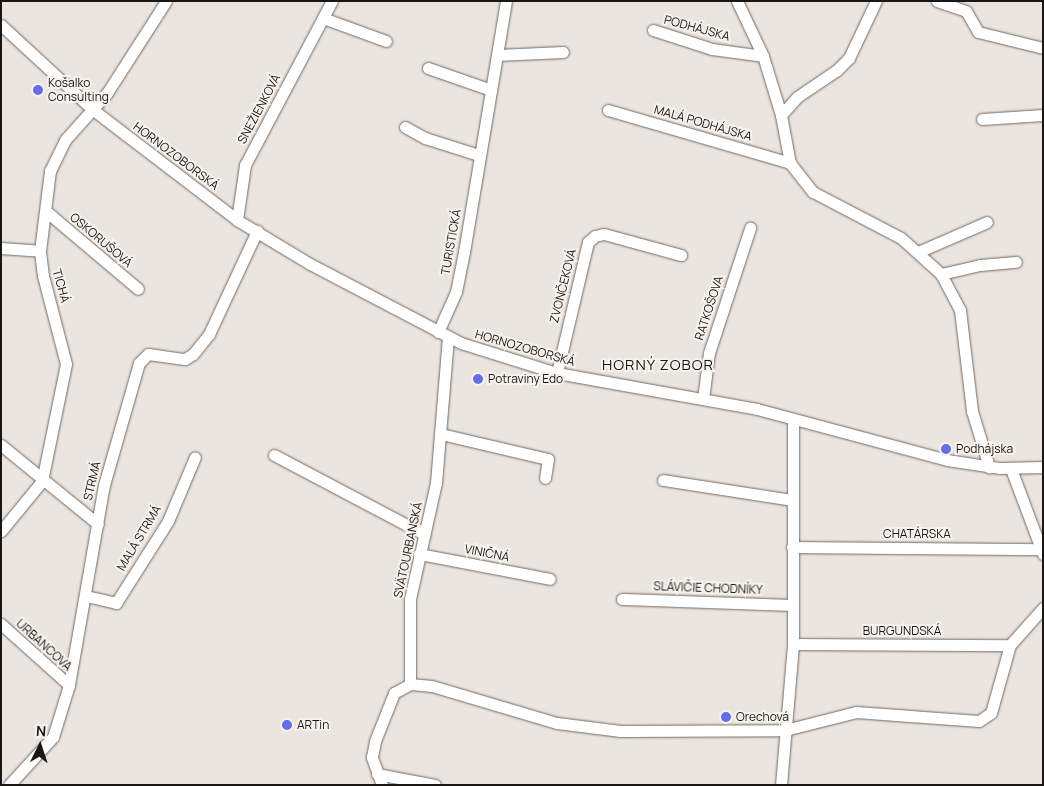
<!DOCTYPE html>
<html>
<head>
<meta charset="utf-8">
<style>
  body { margin:0 }
  #map { position:relative; width:1044px; height:786px; overflow:hidden; background:#ebe4df; font-family:Manrope,sans-serif }
  div>[style] { position:absolute }
  .roads { filter:drop-shadow(0 0 1px #706a65) drop-shadow(0 0 1px #706a65) }
  .minor>* { height:11px; margin:-5.5px; padding:0 5.5px; transform-origin:5.5px; border-radius:5.5px; background:#fff }
  .dots>* { width:14px; height:14px; translate:-50% -50%; box-sizing:border-box; border:2px solid #f8f2ec; border-radius:50% }
  span { translate:-50% -50%; white-space:nowrap; text-align:center; line-height:1.15; -webkit-text-stroke:4px #f8f2ec; paint-order:stroke }
  .street-label { font-size:12px; color:#191715 }
  .poi-label { font-size:12px; color:#191715 }
  .left { translate:0 -50%; text-align:left }
  .quarter-label { font-size:15px; color:#191715; letter-spacing:1px }
  .frame { position:absolute; inset:0; border:2px solid #191715; pointer-events:none }
  .north { position:absolute; left:15px; top:721px; width:50px; height:50px; -webkit-text-stroke:4px #f8f2ec; paint-order:stroke; rotate:4deg; font-size:14px; font-weight:700; line-height:20px; text-align:center; color:#191715 }
  .north::after { content:''; display:block; margin:auto; width:18px; height:22px; background:#191715; clip-path:polygon(50% 0,100% 100%,50% 72%,0 100%) }
</style>
</head>
<body>
<div id="map">
  <div class="roads">
    <div class="minor">
      <div style="left:737px;top:1px;width:61px;rotate:64.7deg"></div>
      <div style="left:763px;top:56px;width:62px;rotate:73deg"></div>
      <div style="left:781px;top:115px;width:49px;rotate:79.4deg"></div>
      <div style="left:790px;top:163px;width:37px;rotate:52deg"></div>
      <div style="left:813px;top:192px;width:99px;rotate:27.6deg"></div>
      <div style="left:901px;top:238px;width:54px;rotate:42deg"></div>
      <div style="left:941px;top:274px;width:41px;rotate:62.2deg"></div>
      <div style="left:960px;top:310px;width:102px;rotate:83.2deg"></div>
      <div style="left:972px;top:411px;width:59px;rotate:73.1deg"></div>
      <div style="left:937px;top:1px;width:31px;rotate:19deg"></div>
      <div style="left:966px;top:11px;width:24px;rotate:60deg"></div>
      <div style="left:978px;top:32px;width:67px;rotate:13.8deg"></div>
      <div style="left:323px;top:18px;width:67px;rotate:20.1deg"></div>
      <div style="left:1px;top:25px;width:124px;rotate:42.7deg"></div>
      <div style="left:92px;top:109px;width:183px;rotate:37.4deg"></div>
      <div style="left:237px;top:220px;width:85px;rotate:31.1deg"></div>
      <div style="left:310px;top:264px;width:170px;rotate:27.6deg"></div>
      <div style="left:461px;top:343px;width:101px;rotate:17.4deg"></div>
      <div style="left:557px;top:373px;width:203px;rotate:10.2deg"></div>
      <div style="left:757px;top:409px;width:197px;rotate:15deg"></div>
      <div style="left:947px;top:460px;width:54px;rotate:8.6deg"></div>
      <div style="left:1000px;top:468px;width:43px;rotate:-1.3deg"></div>
      <div style="left:653px;top:30px;width:62px;rotate:17.9deg"></div>
      <div style="left:712px;top:49px;width:51px;rotate:7.8deg"></div>
      <div style="left:497px;top:55px;width:66px;rotate:-2.6deg"></div>
      <div style="left:428px;top:68px;width:67px;rotate:19.2deg"></div>
      <div style="left:608px;top:110px;width:190px;rotate:16.2deg"></div>
      <div style="left:781px;top:115px;width:24px;rotate:-48deg"></div>
      <div style="left:797px;top:97px;width:48px;rotate:-34deg"></div>
      <div style="left:837px;top:70px;width:17px;rotate:-45deg"></div>
      <div style="left:849px;top:58px;width:63px;rotate:-64.7deg"></div>
      <div style="left:982px;top:119px;width:61px;rotate:-3.8deg"></div>
      <div style="left:405px;top:127px;width:23px;rotate:29deg"></div>
      <div style="left:425px;top:138px;width:57px;rotate:17.5deg"></div>
      <div style="left:47px;top:212px;width:119px;rotate:40.2deg"></div>
      <div style="left:237px;top:220px;width:56px;rotate:-81.7deg"></div>
      <div style="left:245px;top:165px;width:186px;rotate:-62.1deg"></div>
      <div style="left:1px;top:248px;width:39px;rotate:4deg"></div>
      <div style="left:918px;top:252px;width:75px;rotate:-23.5deg"></div>
      <div style="left:941px;top:274px;width:40px;rotate:-13deg"></div>
      <div style="left:980px;top:265px;width:36px;rotate:-5deg"></div>
      <div style="left:438px;top:332px;width:44px;rotate:-65.8deg"></div>
      <div style="left:456px;top:292px;width:41px;rotate:-78.7deg"></div>
      <div style="left:464px;top:252px;width:254px;rotate:-80.5deg"></div>
      <div style="left:557px;top:373px;width:135px;rotate:-76.7deg"></div>
      <div style="left:588px;top:242px;width:9px;rotate:-41deg"></div>
      <div style="left:595px;top:236px;width:9px;rotate:-13deg"></div>
      <div style="left:604px;top:234px;width:80px;rotate:15.3deg"></div>
      <div style="left:703px;top:399px;width:46px;rotate:-82.6deg"></div>
      <div style="left:709px;top:353px;width:132px;rotate:-71.8deg"></div>
      <div style="left:441px;top:434px;width:110px;rotate:13.2deg"></div>
      <div style="left:548px;top:459px;width:19px;rotate:99deg"></div>
      <div style="left:1px;top:445px;width:125px;rotate:39.2deg"></div>
      <div style="left:274px;top:455px;width:170px;rotate:27.8deg"></div>
      <div style="left:1011px;top:469px;width:91px;rotate:69.4deg"></div>
      <div style="left:663px;top:480px;width:131px;rotate:8.8deg"></div>
      <div style="left:1px;top:531px;width:65px;rotate:-50.6deg"></div>
      <div style="left:42px;top:481px;width:119px;rotate:-78.4deg"></div>
      <div style="left:66px;top:364px;width:91px;rotate:-104.6deg"></div>
      <div style="left:43px;top:276px;width:25px;rotate:-97deg"></div>
      <div style="left:40px;top:251px;width:81px;rotate:-82.9deg"></div>
      <div style="left:50px;top:171px;width:34px;rotate:-64deg"></div>
      <div style="left:65px;top:140px;width:63px;rotate:-48.2deg"></div>
      <div style="left:107px;top:93px;width:109px;rotate:-57.3deg"></div>
      <div style="left:792px;top:547px;width:249px;rotate:0.5deg"></div>
      <div style="left:419px;top:554px;width:133px;rotate:10.8deg"></div>
      <div style="left:86px;top:596px;width:31px;rotate:13deg"></div>
      <div style="left:116px;top:603px;width:97px;rotate:-57.6deg"></div>
      <div style="left:168px;top:521px;width:69px;rotate:-67.1deg"></div>
      <div style="left:622px;top:599px;width:171px;rotate:2deg"></div>
      <div style="left:1px;top:624px;width:91px;rotate:41.9deg"></div>
      <div style="left:793px;top:644px;width:217px;rotate:0.3deg"></div>
      <div style="left:410px;top:684px;width:22px;rotate:5deg"></div>
      <div style="left:432px;top:686px;width:130px;rotate:16.5deg"></div>
      <div style="left:557px;top:723px;width:64px;rotate:7.2deg"></div>
      <div style="left:620px;top:731px;width:165px;rotate:-0.3deg"></div>
      <div style="left:785px;top:730px;width:73px;rotate:-14.2deg"></div>
      <div style="left:856px;top:712px;width:123px;rotate:4.2deg"></div>
      <div style="left:979px;top:721px;width:14px;rotate:-34deg"></div>
      <div style="left:991px;top:713px;width:71px;rotate:-74.4deg"></div>
      <div style="left:1010px;top:645px;width:50px;rotate:-48.3deg"></div>
      <div style="left:410px;top:684px;width:85px;rotate:-90deg"></div>
      <div style="left:410px;top:599px;width:119px;rotate:-77.4deg"></div>
      <div style="left:436px;top:483px;width:147px;rotate:-85.3deg"></div>
      <div style="left:377px;top:774px;width:59px;rotate:10.7deg"></div>
      <div style="left:9px;top:785px;width:65px;rotate:-47.5deg"></div>
      <div style="left:53px;top:737px;width:54px;rotate:-72.9deg"></div>
      <div style="left:69px;top:685px;width:203px;rotate:-80.1deg"></div>
      <div style="left:104px;top:485px;width:127px;rotate:-74deg"></div>
      <div style="left:139px;top:363px;width:13px;rotate:-45deg"></div>
      <div style="left:148px;top:354px;width:37px;rotate:8deg"></div>
      <div style="left:185px;top:359px;width:9px;rotate:-32deg"></div>
      <div style="left:193px;top:354px;width:26px;rotate:-51deg"></div>
      <div style="left:209px;top:334px;width:114px;rotate:-65deg"></div>
      <div style="left:382px;top:785px;width:30px;rotate:-110deg"></div>
      <div style="left:372px;top:757px;width:16px;rotate:-79deg"></div>
      <div style="left:375px;top:741px;width:52px;rotate:-68.4deg"></div>
      <div style="left:394px;top:693px;width:18px;rotate:-29deg"></div>
      <div style="left:781px;top:785px;width:142px;rotate:-85.1deg"></div>
      <div style="left:793px;top:644px;width:225px;rotate:-90deg"></div>
    </div>
  </div>
  <div class="dots">
    <div style="left:38px;top:90px;background:#636ee7"></div>
    <div style="left:478px;top:379px;background:#636ee7"></div>
    <div style="left:946px;top:449px;background:#636ee7"></div>
    <div style="left:726px;top:717px;background:#636ee7"></div>
    <div style="left:287px;top:725px;background:#636ee7"></div>
  </div>
  <div class="street-label">
    <span style="left:697px;top:28px;rotate:15deg">PODHÁJSKA</span>
    <span style="left:259px;top:109px;rotate:-62deg">SNEŽIENKOVÁ</span>
    <span style="left:703px;top:123px;rotate:16deg">MALÁ PODHÁJSKA</span>
    <span style="left:176px;top:156px;rotate:37deg">HORNOZOBORSKÁ</span>
    <span style="left:101px;top:240px;rotate:40deg">OSKORUŠOVÁ</span>
    <span style="left:451px;top:242px;rotate:-80deg">TURISTICKÁ</span>
    <span style="left:61px;top:286px;rotate:75deg">TICHÁ</span>
    <span style="left:563px;top:286px;rotate:-76deg">ZVONČEKOVÁ</span>
    <span style="left:709px;top:308px;rotate:-72deg">RATKOŠOVA</span>
    <span style="left:525px;top:348px;rotate:16deg">HORNOZOBORSKÁ</span>
    <span style="left:92px;top:481px;rotate:-77deg">STRMÁ</span>
    <span style="left:917px;top:534px">CHATÁRSKA</span>
    <span style="left:139px;top:538px;rotate:-59deg">MALÁ STRMÁ</span>
    <span style="left:408px;top:550px;rotate:-78deg">SVÄTOURBANSKÁ</span>
    <span style="left:487px;top:553px;rotate:11deg">VINIČNÁ</span>
    <span style="left:708px;top:588px;rotate:2deg">SLÁVIČIE CHODNÍKY</span>
    <span style="left:902px;top:631px">BURGUNDSKÁ</span>
    <span style="left:44px;top:645px;rotate:42deg">URBANCOVA</span>
  </div>
  <div class="poi-label">
    <span class="left" style="left:48px;top:90px">Košalko<br>Consulting</span>
    <span class="left" style="left:488px;top:379px">Potraviny Edo</span>
    <span class="left" style="left:956px;top:449px">Podhájska</span>
    <span class="left" style="left:736px;top:717px">Orechová</span>
    <span class="left" style="left:297px;top:725px">ARTin</span>
  </div>
  <div class="quarter-label">
    <span style="left:658px;top:365px">HORNÝ ZOBOR</span>
  </div>
  <div class="frame"></div>
  <div class="north">N</div>
</div>
</body>
</html>
